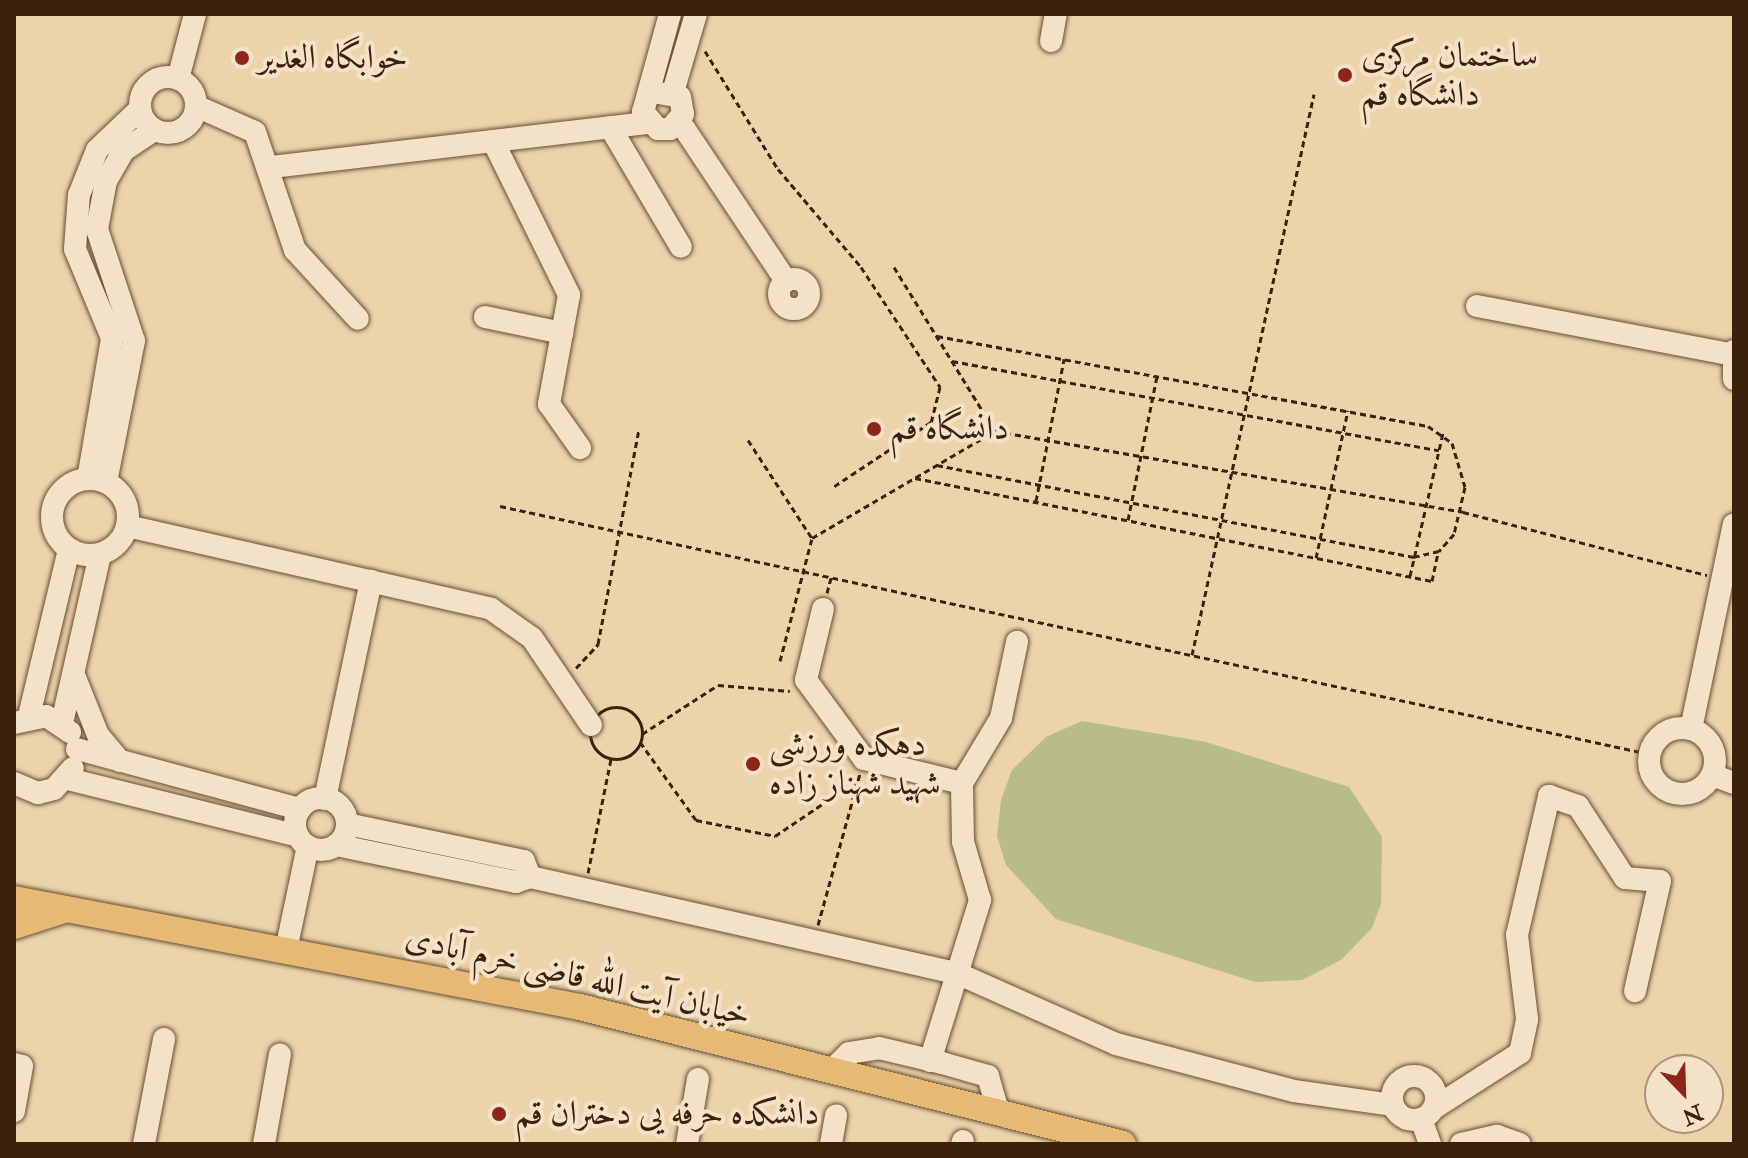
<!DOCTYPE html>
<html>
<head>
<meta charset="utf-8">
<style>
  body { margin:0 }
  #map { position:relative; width:1748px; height:1158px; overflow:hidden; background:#ecd3aa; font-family:"IM FELL Double Pica",Amiri,serif }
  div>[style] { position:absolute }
  .green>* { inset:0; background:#b7bc8a }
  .path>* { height:3px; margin-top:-1.5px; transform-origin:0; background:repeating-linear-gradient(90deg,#3a220b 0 6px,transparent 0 10px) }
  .path>.ring { margin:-1.5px; padding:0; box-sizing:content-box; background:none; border:3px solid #3a220b; border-radius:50% }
  .roads { filter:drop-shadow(0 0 2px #664e33) drop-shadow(0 0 2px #664e33) }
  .minor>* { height:22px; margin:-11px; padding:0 11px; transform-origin:11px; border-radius:11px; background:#f3e2c8 }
  .minor>.ring { margin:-11px; padding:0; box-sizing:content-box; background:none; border:22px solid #f3e2c8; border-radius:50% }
  .major>* { height:26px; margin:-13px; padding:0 13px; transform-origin:13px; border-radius:13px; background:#e6ba75 }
  .dots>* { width:22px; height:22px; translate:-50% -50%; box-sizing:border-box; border:4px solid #f3e2c8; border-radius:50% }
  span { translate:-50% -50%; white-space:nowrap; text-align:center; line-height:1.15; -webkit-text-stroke:8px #f3e2c8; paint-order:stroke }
  .poi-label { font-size:34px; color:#3a220b }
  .left { translate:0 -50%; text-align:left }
  .street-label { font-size:34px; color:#3a220b }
  .frame { position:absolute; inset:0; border:16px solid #3a220b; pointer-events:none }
  .north { position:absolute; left:1644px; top:1054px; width:80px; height:80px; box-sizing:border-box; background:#f3e2c8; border:2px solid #a9957c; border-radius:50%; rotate:157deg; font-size:22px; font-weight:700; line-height:32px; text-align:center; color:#3a220b }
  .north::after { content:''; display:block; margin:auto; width:28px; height:36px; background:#8f2418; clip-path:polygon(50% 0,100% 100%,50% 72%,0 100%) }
</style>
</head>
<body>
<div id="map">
  <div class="green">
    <div style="clip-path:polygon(1082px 721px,1206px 742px,1349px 787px,1382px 837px,1381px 904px,1372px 928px,1341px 960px,1302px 980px,1255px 982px,1056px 919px,1006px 865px,997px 836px,1001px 800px,1012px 770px,1046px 737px)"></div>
  </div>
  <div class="path">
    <div style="left:705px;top:51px;width:139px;rotate:58.3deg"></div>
    <div style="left:778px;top:169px;width:128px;rotate:49.7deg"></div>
    <div style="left:861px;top:267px;width:144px;rotate:56.6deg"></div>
    <div style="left:940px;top:387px;width:36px;rotate:104deg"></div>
    <div style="left:931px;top:422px;width:118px;rotate:146.4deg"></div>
    <div style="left:894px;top:267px;width:193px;rotate:58.4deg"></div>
    <div style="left:937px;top:336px;width:499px;rotate:10.4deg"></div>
    <div style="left:1428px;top:426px;width:29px;rotate:35deg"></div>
    <div style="left:1452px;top:443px;width:46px;rotate:73.5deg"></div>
    <div style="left:1465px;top:487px;width:48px;rotate:103.2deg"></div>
    <div style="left:1454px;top:534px;width:23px;rotate:131deg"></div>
    <div style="left:1439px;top:551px;width:26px;rotate:167deg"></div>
    <div style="left:1414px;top:557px;width:485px;rotate:-169.1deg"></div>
    <div style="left:952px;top:361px;width:495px;rotate:10.4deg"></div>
    <div style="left:748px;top:440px;width:117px;rotate:56.9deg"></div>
    <div style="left:812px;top:538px;width:212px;rotate:-30.3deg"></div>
    <div style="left:995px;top:431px;width:475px;rotate:9.8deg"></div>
    <div style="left:1463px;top:512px;width:252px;rotate:14.5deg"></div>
    <div style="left:915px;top:478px;width:527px;rotate:11.27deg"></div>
    <div style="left:1432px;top:581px;width:30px;rotate:-78deg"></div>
    <div style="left:1036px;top:501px;width:145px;rotate:-78.8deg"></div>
    <div style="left:500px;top:506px;width:1176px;rotate:12.17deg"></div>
    <div style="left:1128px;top:520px;width:147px;rotate:-78.6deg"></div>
    <div style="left:1316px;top:558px;width:151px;rotate:-77.8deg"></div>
    <div style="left:1410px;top:576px;width:147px;rotate:-77deg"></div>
    <div style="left:827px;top:593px;width:16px;rotate:-75deg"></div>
    <div style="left:1192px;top:655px;width:574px;rotate:-77.73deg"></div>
    <div style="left:780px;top:661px;width:127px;rotate:-75.4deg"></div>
    <div style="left:576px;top:668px;width:33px;rotate:-47deg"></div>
    <div style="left:598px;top:644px;width:218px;rotate:-79.2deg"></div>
    <div class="ring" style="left:590px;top:707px;width:49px;height:49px"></div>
    <div style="left:642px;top:734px;width:90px;rotate:-32.8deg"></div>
    <div style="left:718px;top:685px;width:72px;rotate:4.8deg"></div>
    <div style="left:640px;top:742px;width:96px;rotate:54.3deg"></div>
    <div style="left:696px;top:820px;width:81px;rotate:11.4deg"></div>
    <div style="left:775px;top:836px;width:100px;rotate:-34deg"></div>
    <div style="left:588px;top:873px;width:116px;rotate:-78.6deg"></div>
    <div style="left:818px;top:925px;width:157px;rotate:-74.5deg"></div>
  </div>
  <div class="roads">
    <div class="minor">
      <div style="left:1051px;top:41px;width:27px;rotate:-80deg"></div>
      <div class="ring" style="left:140px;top:77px;width:34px;height:34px"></div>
      <div style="left:178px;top:79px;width:67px;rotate:-75.3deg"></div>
      <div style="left:653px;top:92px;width:27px;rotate:10deg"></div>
      <div style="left:680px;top:97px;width:17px;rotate:80deg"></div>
      <div style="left:683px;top:114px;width:20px;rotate:131deg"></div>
      <div style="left:670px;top:129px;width:12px;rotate:180deg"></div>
      <div style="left:658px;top:129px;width:23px;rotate:-131deg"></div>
      <div style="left:643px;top:112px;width:102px;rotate:-74.6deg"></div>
      <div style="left:673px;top:92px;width:81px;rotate:-73.6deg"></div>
      <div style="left:196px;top:106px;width:64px;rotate:23.8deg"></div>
      <div style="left:255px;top:132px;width:125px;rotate:71.3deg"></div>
      <div style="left:295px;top:250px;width:93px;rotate:47.6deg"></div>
      <div style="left:680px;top:122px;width:191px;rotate:56.3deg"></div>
      <div style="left:610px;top:127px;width:139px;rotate:59.4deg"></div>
      <div style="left:493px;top:141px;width:172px;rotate:63.7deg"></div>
      <div style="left:569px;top:295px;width:111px;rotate:100.4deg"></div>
      <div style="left:549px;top:404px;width:54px;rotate:54.8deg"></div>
      <div style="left:272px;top:167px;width:379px;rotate:-6.7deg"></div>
      <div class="ring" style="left:779px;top:279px;width:8px;height:8px"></div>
      <div style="left:1477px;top:306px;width:261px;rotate:10.8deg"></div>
      <div style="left:485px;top:317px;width:79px;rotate:11.7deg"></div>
      <div style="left:1734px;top:351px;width:28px;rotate:90deg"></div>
      <div style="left:88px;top:479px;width:143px;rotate:-80.3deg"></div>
      <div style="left:112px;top:338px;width:96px;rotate:-112.6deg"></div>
      <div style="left:75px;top:249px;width:54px;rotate:-85.8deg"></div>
      <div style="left:79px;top:195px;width:48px;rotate:-68.2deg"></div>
      <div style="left:97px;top:150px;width:59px;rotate:-43.6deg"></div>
      <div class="ring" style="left:52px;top:479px;width:54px;height:54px"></div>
      <div style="left:106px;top:482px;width:144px;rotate:-78.8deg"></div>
      <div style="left:134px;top:341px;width:118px;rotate:-108.3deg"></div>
      <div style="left:97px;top:229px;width:49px;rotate:-79.4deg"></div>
      <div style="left:106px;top:181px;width:34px;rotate:-60deg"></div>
      <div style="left:123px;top:151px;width:37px;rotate:-34deg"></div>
      <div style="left:127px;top:526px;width:373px;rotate:12.8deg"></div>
      <div style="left:491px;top:609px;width:50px;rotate:35.3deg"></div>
      <div style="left:532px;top:638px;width:105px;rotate:55.9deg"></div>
      <div style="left:823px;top:609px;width:73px;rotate:103.5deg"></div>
      <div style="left:806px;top:680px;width:98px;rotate:53.7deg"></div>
      <div style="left:864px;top:759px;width:101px;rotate:13.8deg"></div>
      <div style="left:74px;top:675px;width:65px;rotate:68.2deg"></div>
      <div style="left:98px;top:735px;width:34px;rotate:50deg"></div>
      <div style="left:29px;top:716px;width:171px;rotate:-76.5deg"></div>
      <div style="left:14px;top:723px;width:33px;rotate:-12deg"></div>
      <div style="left:46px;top:716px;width:29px;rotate:34deg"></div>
      <div style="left:62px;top:723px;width:173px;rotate:-77.3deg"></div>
      <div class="ring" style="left:1649px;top:728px;width:44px;height:44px"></div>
      <div style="left:1691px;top:729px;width:209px;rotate:-78.2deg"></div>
      <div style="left:77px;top:749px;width:231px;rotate:15.1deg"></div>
      <div style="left:1712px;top:775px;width:23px;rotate:20deg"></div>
      <div style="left:68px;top:779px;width:237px;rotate:13.9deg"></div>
      <div style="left:14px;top:783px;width:26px;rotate:23deg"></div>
      <div style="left:38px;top:793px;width:16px;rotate:-14deg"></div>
      <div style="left:54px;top:789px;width:28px;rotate:-48deg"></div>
      <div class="ring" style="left:295px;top:798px;width:30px;height:30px"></div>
      <div style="left:325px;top:799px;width:223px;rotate:-78.1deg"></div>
      <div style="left:336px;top:845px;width:184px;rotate:11.6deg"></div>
      <div style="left:516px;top:882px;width:15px;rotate:-20deg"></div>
      <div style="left:530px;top:877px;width:17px;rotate:-111deg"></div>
      <div style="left:524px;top:861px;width:181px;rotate:-168.2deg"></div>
      <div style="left:530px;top:877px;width:440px;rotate:12.7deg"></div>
      <div style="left:959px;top:974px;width:172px;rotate:24deg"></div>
      <div style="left:1116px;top:1044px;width:184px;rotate:14.8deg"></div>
      <div style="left:1294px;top:1091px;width:99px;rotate:8.1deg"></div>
      <div style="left:286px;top:950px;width:106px;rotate:-78.1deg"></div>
      <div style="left:930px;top:1061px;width:169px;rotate:-72.7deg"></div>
      <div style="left:980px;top:900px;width:60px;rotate:-106.3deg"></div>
      <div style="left:963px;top:842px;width:59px;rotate:-91deg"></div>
      <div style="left:962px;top:783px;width:76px;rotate:-59deg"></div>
      <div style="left:1001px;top:718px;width:78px;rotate:-78.1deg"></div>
      <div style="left:14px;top:1064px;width:8px;rotate:14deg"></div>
      <div style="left:22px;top:1066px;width:46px;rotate:100.1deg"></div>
      <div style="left:831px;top:1071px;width:25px;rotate:-45deg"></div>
      <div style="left:849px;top:1053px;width:30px;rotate:-9deg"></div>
      <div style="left:879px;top:1048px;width:65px;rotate:13.4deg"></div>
      <div style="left:942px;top:1063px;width:48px;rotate:15.8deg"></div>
      <div style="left:988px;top:1076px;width:36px;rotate:74deg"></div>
      <div class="ring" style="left:1392px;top:1076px;width:22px;height:22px"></div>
      <div style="left:1434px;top:1108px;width:102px;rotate:-32.6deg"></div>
      <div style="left:1520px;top:1053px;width:35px;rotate:-78deg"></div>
      <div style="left:1527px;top:1019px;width:85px;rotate:-96.8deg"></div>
      <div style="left:1517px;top:935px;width:143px;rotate:-77deg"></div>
      <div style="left:1549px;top:796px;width:31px;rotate:19deg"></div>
      <div style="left:1578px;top:806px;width:86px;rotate:56.9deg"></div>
      <div style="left:1625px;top:878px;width:35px;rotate:5deg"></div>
      <div style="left:1660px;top:881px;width:113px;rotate:102.8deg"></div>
      <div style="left:1421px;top:1119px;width:27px;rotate:70deg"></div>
      <div style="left:144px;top:1144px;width:107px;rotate:-79.2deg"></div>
      <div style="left:264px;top:1144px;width:91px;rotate:-79.9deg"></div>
      <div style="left:687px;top:1144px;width:66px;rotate:-80.4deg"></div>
      <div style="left:831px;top:1144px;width:29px;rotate:-80deg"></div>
      <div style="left:962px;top:1144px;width:3px;rotate:-72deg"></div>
      <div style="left:1461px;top:1144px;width:37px;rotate:-13deg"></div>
      <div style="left:1497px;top:1136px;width:24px;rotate:19deg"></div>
    </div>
    <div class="major">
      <div style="left:14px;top:899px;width:576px;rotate:10.8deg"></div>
      <div style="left:580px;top:1007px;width:560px;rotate:14.16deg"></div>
      <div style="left:14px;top:926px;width:52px;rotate:-17.7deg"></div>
    </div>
  </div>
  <div class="dots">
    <div style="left:242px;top:58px;background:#8f2418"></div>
    <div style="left:1345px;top:75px;background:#8f2418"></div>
    <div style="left:874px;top:429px;background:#8f2418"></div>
    <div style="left:753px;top:764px;background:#8f2418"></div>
    <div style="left:499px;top:1114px;background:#8f2418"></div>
  </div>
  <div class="poi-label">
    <span class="left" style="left:1361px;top:75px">ساختمان مرکزی<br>دانشگاه قم</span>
    <span class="left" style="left:258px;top:58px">خوابگاه الغدیر</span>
    <span class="left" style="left:890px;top:429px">دانشگاه قم</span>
    <span class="left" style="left:769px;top:764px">دهکده ورزشی<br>شهید شهناز زاده</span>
    <span class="left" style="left:515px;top:1114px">دانشکده حرفه یی دختران قم</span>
  </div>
  <div class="street-label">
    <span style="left:578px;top:976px;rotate:13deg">خیابان آیت الله قاضی خرم آبادی</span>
  </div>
  <div class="frame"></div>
  <div class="north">N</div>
</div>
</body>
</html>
